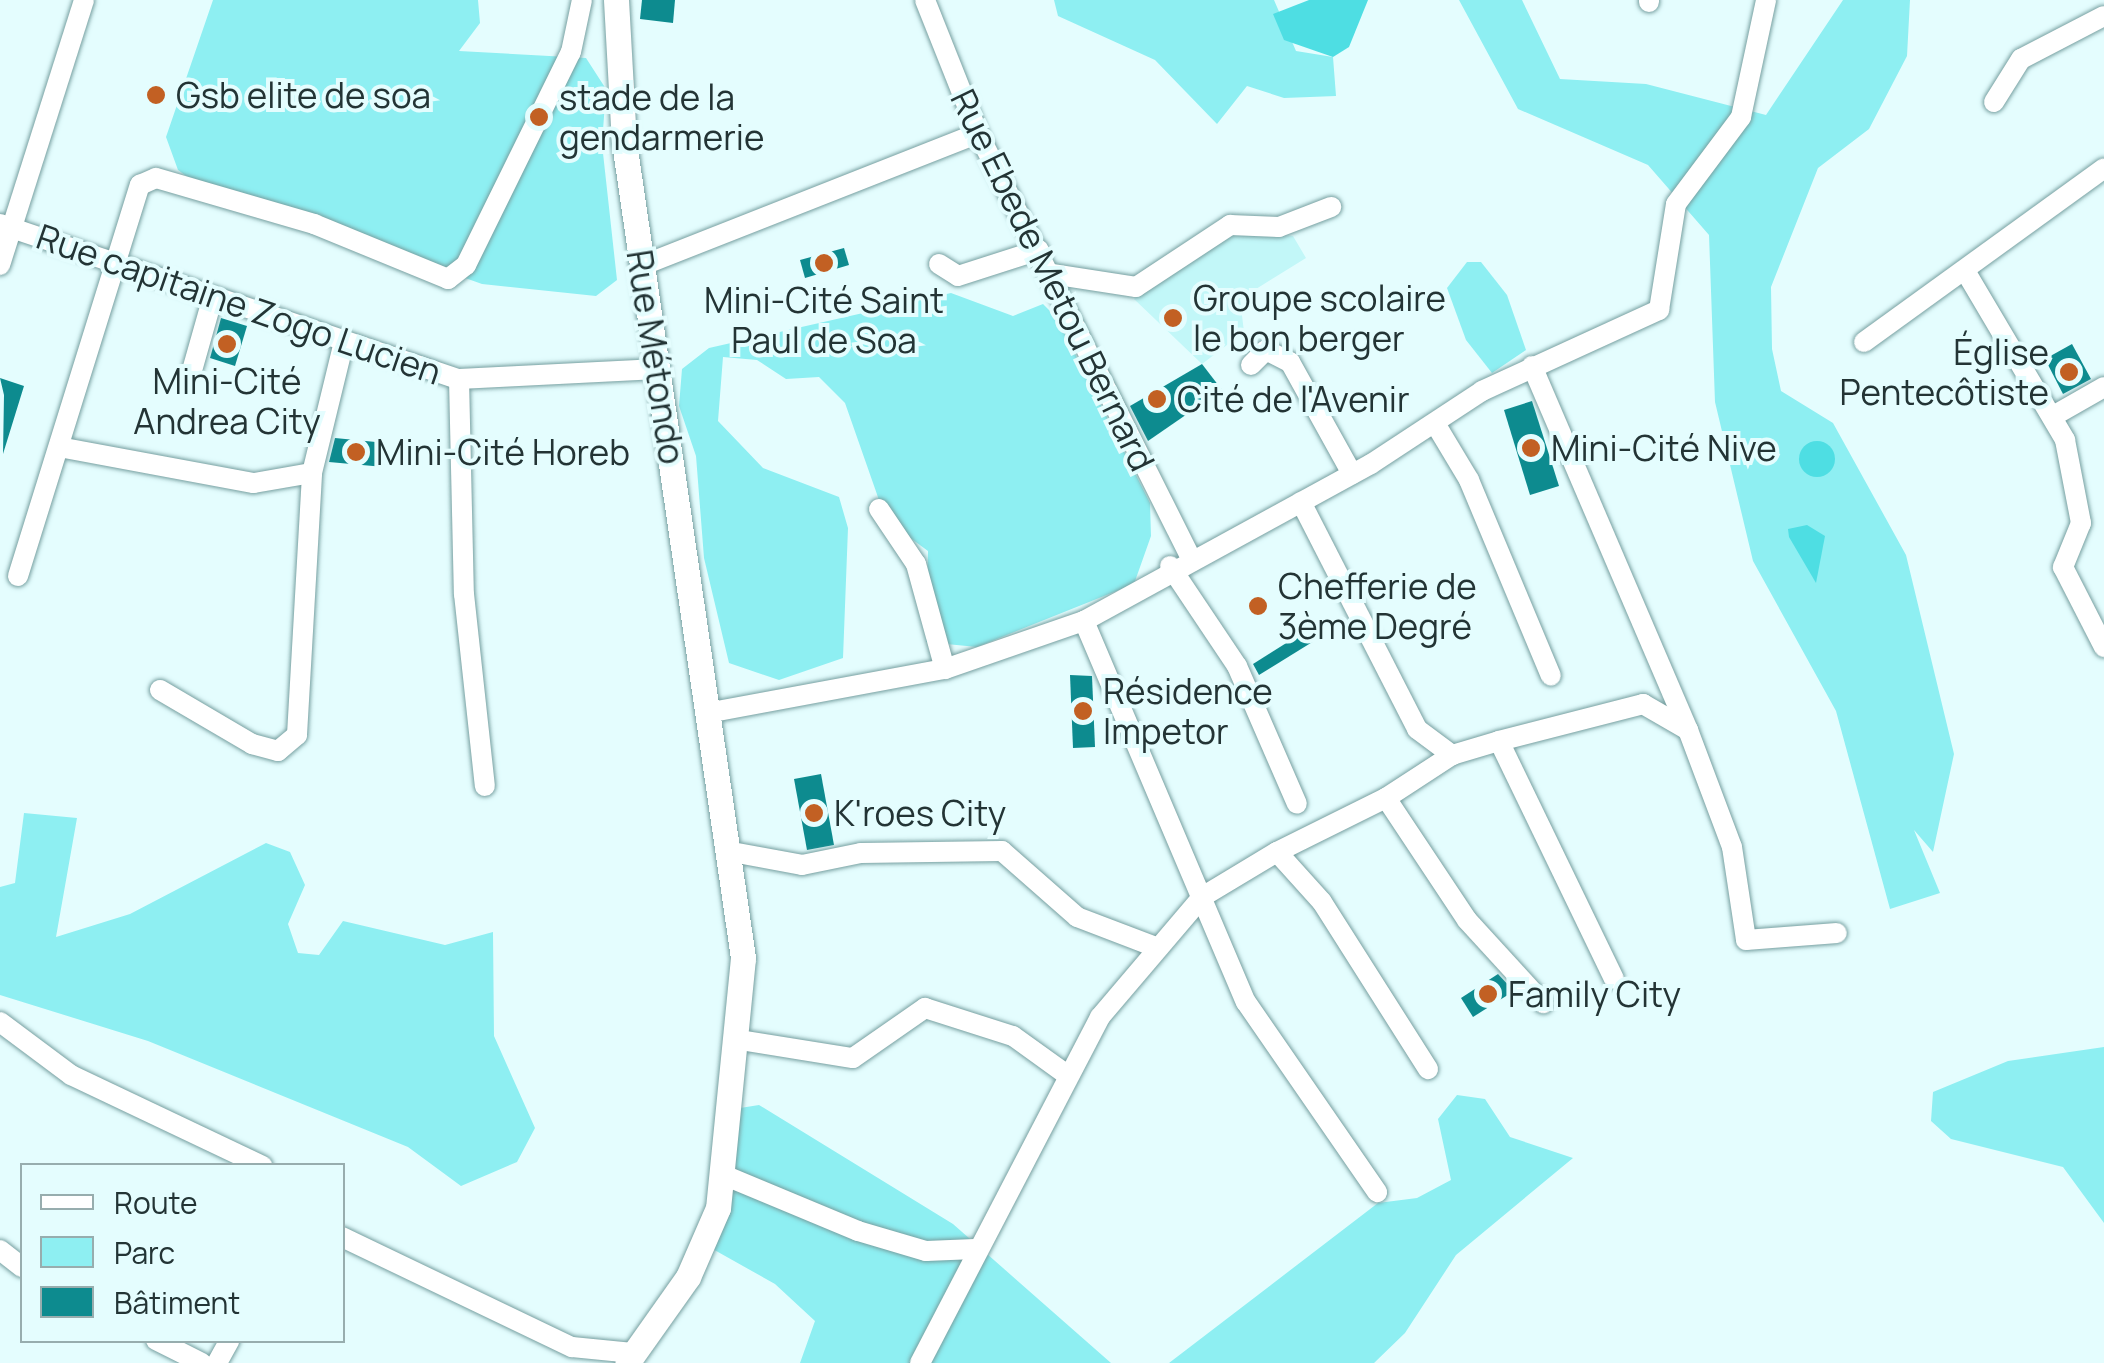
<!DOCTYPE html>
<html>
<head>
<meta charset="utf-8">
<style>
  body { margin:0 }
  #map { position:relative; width:2104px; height:1363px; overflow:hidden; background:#e4fdfe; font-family:Manrope,sans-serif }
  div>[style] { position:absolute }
  .built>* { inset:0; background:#c2f7f8 }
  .green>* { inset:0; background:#8eeff2 }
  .water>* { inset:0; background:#4edee3 }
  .round { border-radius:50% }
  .building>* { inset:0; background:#0d8b8f }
  .roads { filter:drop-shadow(0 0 2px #769fa0) drop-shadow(0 0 2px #769fa0) }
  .minor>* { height:20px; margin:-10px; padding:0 10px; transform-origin:10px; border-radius:10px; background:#fff }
  .tertiary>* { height:25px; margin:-12.5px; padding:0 12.5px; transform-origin:12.5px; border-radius:12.5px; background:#fff }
  .dots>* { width:28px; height:28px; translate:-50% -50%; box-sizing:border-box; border:5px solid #e4fdfe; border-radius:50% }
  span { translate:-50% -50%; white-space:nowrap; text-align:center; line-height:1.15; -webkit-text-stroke:8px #e4fdfe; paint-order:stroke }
  .poi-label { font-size:35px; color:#233435 }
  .left { translate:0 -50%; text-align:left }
  .right { translate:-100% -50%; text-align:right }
  .street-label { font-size:35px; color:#233435 }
  .legend { position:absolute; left:20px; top:1163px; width:325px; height:180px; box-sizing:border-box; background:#e4fdfe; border:2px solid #97adae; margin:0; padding:12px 18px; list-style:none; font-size:30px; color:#233435 }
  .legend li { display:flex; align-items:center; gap:20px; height:50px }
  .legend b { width:50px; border:2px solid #97adae }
</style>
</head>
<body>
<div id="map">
  <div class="built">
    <div style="clip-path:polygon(1230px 229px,1293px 236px,1306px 258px,1240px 299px,1244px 332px,1202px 364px,1134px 299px)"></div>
  </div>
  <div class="green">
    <div style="clip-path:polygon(213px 0,478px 0,480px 23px,459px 51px,586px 58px,606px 89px,602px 144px,617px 280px,596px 296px,482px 284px,193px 181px,178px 170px,166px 137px)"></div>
    <div style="clip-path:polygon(1054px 0,1274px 0,1296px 51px,1333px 57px,1336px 96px,1284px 98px,1247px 86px,1217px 124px,1155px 60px,1058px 16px)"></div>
    <div style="clip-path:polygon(1459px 0,1522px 0,1560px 79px,1646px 84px,1766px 115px,1843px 0,1910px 0,1907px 56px,1869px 129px,1818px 168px,1771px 287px,1772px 349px,1781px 391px,1833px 423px,1906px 555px,1954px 754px,1933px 852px,1914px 830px,1940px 893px,1890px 909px,1836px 711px,1753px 561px,1715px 402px,1709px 235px,1648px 165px,1518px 109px)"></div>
    <div style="clip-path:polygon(1467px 262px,1481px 262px,1507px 295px,1526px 350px,1492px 373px,1466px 340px,1447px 288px)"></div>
    <div style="clip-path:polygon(951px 293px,1013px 316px,1043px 304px,1057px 318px,1150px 503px,1151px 536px,1134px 584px,977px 647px,926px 642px,928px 551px,886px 520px,845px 403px,819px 377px,786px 379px,757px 360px,723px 357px,718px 421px,763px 468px,839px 497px,848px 528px,843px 658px,779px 680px,729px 663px,704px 558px,696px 456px,679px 406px,682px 369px,709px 348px)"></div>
    <div style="clip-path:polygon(24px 813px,77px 818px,56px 937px,130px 914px,266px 843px,290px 852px,305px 885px,288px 924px,298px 953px,319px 955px,343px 921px,445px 945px,493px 932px,494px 1036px,535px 1128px,517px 1162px,461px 1186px,408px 1147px,148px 1041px,0 995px,0 887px,15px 883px)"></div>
    <div style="clip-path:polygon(2104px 1047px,2104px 1223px,2063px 1167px,1951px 1139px,1931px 1121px,1933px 1092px,2008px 1061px)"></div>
    <div style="clip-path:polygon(1457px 1095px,1485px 1099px,1510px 1137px,1573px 1158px,1456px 1255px,1405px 1333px,1374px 1363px,1169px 1363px,1378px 1203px,1417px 1198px,1451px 1180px,1438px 1119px)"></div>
    <div style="clip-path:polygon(759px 1105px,953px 1224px,1111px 1363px,800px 1363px,815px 1321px,775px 1284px,702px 1243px,734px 1109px)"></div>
  </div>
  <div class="water">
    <div style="clip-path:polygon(1309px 0,1368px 0,1349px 47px,1333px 57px,1284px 40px,1273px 14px)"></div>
    <div class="round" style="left:1799px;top:441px;width:36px;height:36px"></div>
    <div style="clip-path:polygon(1807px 525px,1825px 536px,1816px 583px,1789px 537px,1788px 529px)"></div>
  </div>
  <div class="building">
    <div style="clip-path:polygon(642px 0,675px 0,673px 23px,640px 19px)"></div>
    <div style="clip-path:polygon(844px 248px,849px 265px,805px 278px,800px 260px)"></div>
    <div style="clip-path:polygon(221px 318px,247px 326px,235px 366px,210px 358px)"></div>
    <div style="clip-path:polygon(2072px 344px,2091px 379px,2063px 394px,2045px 359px)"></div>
    <div style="clip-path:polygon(1202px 364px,1222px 390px,1148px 441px,1130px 406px)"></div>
    <div style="clip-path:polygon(0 378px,24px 386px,3px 454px,4px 395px)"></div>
    <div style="clip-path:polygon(1532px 401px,1559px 486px,1530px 495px,1504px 410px)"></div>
    <div style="clip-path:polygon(335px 438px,386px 443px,384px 467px,329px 462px)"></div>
    <div style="clip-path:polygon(1307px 630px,1314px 641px,1259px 675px,1253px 664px)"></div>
    <div style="clip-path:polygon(1070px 675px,1092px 676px,1095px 747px,1073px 748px)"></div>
    <div style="clip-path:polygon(821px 774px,834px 845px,807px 850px,794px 779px)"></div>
    <div style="clip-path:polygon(1498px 974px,1514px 991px,1473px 1017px,1461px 998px)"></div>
  </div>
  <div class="roads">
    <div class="minor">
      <div style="left:925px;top:0;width:143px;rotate:68.3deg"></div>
      <div style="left:978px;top:133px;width:473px;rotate:63.4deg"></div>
      <div style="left:1649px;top:2px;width:2px;rotate:-90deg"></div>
      <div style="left:1994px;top:102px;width:51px;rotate:-57.9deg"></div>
      <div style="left:2021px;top:59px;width:93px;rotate:-27.4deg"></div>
      <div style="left:0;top:224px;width:484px;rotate:18.7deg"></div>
      <div style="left:459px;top:379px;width:199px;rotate:-2.9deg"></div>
      <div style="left:939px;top:264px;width:22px;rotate:32deg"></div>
      <div style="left:958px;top:276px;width:85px;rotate:-17.8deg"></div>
      <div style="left:0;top:265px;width:278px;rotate:-72.4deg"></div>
      <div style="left:641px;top:266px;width:362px;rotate:-21.5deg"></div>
      <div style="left:1052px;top:274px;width:85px;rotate:8.8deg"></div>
      <div style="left:1136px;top:287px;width:113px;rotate:-33.4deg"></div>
      <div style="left:1230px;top:225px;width:49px;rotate:2.3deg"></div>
      <div style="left:1279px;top:227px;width:56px;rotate:-21deg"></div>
      <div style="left:1967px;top:274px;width:193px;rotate:59.4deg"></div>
      <div style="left:2065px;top:440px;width:85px;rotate:79.1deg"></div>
      <div style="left:2081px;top:523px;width:48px;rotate:112.2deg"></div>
      <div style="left:2063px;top:567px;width:90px;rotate:62.9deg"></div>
      <div style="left:1864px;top:342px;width:296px;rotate:-35.9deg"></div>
      <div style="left:1251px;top:365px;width:21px;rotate:-45deg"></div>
      <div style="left:1266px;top:350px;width:27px;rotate:27deg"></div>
      <div style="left:1290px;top:362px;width:128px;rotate:61deg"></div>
      <div style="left:1532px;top:366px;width:396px;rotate:66.8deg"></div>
      <div style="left:193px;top:367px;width:70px;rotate:-74.2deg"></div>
      <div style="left:459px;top:379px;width:215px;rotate:88.7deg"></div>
      <div style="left:464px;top:594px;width:193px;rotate:83.8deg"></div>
      <div style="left:2055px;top:415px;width:56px;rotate:-29.7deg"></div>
      <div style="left:1436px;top:425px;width:64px;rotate:59deg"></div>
      <div style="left:1469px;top:480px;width:212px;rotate:67.3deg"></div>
      <div style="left:59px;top:447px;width:198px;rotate:10.5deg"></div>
      <div style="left:254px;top:483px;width:59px;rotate:-9.8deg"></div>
      <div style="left:1301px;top:502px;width:255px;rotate:62.9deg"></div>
      <div style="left:1417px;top:729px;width:44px;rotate:36.6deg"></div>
      <div style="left:879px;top:509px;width:66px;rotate:56.1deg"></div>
      <div style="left:916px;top:564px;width:109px;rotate:74.6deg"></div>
      <div style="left:1170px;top:566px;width:120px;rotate:56.2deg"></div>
      <div style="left:1237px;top:666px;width:150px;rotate:66.5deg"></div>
      <div style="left:18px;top:576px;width:410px;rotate:-72.7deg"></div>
      <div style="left:140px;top:185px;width:17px;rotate:-24deg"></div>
      <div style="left:156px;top:178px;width:165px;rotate:16.2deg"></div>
      <div style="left:314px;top:224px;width:145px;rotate:22.3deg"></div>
      <div style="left:448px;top:279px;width:23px;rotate:-38deg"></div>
      <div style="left:466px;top:265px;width:237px;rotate:-63.8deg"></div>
      <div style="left:571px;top:52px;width:53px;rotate:-78.1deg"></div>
      <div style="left:1084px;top:621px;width:414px;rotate:67deg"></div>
      <div style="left:1246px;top:1002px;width:231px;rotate:55.4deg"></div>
      <div style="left:160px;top:690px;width:107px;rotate:30.4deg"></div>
      <div style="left:252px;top:744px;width:27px;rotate:15deg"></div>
      <div style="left:278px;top:751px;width:25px;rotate:-40deg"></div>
      <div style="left:297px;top:735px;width:262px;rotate:-86.7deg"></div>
      <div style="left:312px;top:473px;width:131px;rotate:-76.3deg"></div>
      <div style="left:712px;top:712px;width:237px;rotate:-10.5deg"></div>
      <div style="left:945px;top:669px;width:147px;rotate:-19.1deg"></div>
      <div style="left:1084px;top:621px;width:327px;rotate:-28.7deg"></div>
      <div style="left:1371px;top:464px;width:133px;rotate:-33.3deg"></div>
      <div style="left:1482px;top:391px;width:195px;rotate:-24.6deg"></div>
      <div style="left:1659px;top:310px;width:107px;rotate:-80.9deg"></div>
      <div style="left:1676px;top:204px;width:109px;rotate:-53.2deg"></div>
      <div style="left:1741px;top:117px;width:120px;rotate:-77.9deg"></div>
      <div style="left:1499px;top:741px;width:149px;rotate:-14.4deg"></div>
      <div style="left:1643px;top:704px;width:52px;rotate:30deg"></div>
      <div style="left:1688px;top:730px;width:125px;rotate:69.4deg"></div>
      <div style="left:1732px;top:847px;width:94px;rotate:81.4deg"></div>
      <div style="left:1746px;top:940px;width:91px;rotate:-4.4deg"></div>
      <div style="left:1386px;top:798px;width:79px;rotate:-33.1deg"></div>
      <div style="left:1452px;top:755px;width:49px;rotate:-16.6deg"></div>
      <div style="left:1499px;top:741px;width:264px;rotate:64.2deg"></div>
      <div style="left:732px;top:852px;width:71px;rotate:10.5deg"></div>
      <div style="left:802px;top:865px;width:60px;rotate:-11.5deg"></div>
      <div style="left:861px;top:853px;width:141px;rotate:-0.8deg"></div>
      <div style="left:1002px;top:851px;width:100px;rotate:41.3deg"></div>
      <div style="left:1077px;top:917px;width:81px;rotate:20.9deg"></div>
      <div style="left:1277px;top:852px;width:67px;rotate:48deg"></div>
      <div style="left:1322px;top:902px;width:198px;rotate:57.6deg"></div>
      <div style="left:0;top:1022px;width:89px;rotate:36.7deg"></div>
      <div style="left:71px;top:1075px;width:212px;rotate:25.4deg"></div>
      <div style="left:740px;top:1040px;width:114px;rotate:9.1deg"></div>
      <div style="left:853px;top:1058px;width:88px;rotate:-34.8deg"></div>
      <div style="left:925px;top:1008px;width:92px;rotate:17.7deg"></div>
      <div style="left:1013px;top:1036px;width:67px;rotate:35.8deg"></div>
      <div style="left:726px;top:1176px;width:143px;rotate:22.6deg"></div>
      <div style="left:858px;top:1231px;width:71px;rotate:16.4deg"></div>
      <div style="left:926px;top:1251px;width:49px;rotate:-2.3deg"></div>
      <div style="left:342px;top:1237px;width:255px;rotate:25.6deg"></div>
      <div style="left:572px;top:1347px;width:61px;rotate:5.6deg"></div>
      <div style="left:0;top:1250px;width:28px;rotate:38deg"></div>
      <div style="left:156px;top:1340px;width:51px;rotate:26.6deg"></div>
      <div style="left:217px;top:1363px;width:26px;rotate:-61deg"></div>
      <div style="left:920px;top:1363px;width:390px;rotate:-62.5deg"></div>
      <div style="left:1100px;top:1017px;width:157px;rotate:-49.6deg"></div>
      <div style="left:1202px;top:897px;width:87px;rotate:-31deg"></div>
      <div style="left:1277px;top:852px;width:122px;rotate:-26.4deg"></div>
      <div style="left:1386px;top:798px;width:146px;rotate:56.4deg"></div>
      <div style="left:1467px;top:920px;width:113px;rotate:47.5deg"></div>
    </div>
    <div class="tertiary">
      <div style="left:616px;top:0;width:142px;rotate:86.8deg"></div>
      <div style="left:624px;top:142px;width:825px;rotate:81.7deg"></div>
      <div style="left:743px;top:958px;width:251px;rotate:95.7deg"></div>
      <div style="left:718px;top:1208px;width:75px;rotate:113.5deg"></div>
      <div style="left:688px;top:1277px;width:105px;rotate:125.3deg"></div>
    </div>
  </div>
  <div class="dots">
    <div style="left:156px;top:95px;background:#c26023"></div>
    <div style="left:539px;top:117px;background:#c26023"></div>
    <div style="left:824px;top:263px;background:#c26023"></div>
    <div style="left:1173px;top:318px;background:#c26023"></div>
    <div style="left:227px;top:344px;background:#c26023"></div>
    <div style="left:2069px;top:372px;background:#c26023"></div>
    <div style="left:1157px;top:399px;background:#c26023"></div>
    <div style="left:1531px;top:448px;background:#c26023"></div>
    <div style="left:356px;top:452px;background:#c26023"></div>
    <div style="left:1258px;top:606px;background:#c26023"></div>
    <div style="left:1083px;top:711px;background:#c26023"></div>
    <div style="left:814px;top:813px;background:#c26023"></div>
    <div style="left:1488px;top:994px;background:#c26023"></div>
  </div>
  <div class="poi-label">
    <span class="left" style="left:176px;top:95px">Gsb elite de soa</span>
    <span class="left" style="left:559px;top:117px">stade de la<br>gendarmerie</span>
    <span class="left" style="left:1193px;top:318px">Groupe scolaire<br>le bon berger</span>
    <span style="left:824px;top:320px">Mini-Cité Saint<br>Paul de Soa</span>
    <span class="right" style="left:2049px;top:372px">Église<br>Pentecôtiste</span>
    <span style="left:227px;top:401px">Mini-Cité<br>Andrea City</span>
    <span class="left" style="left:1177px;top:399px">Cité de l'Avenir</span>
    <span class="left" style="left:1551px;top:448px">Mini-Cité Nive</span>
    <span class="left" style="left:376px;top:452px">Mini-Cité Horeb</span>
    <span class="left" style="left:1278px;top:606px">Chefferie de<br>3ème Degré</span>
    <span class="left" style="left:1103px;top:711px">Résidence<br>Impetor</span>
    <span class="left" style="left:834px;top:813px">K'roes City</span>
    <span class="left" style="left:1508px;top:994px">Family City</span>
  </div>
  <div class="street-label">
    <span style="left:1053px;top:280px;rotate:64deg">Rue Ebede Metou Bernard</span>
    <span style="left:239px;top:304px;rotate:19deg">Rue capitaine Zogo Lucien</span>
    <span style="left:656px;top:357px;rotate:81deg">Rue Métondo</span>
  </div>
  <ul class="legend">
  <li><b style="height:12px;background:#fff"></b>Route</li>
  <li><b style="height:28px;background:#8eeff2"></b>Parc</li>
  <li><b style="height:28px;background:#0d8b8f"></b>Bâtiment</li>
  </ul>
</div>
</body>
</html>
